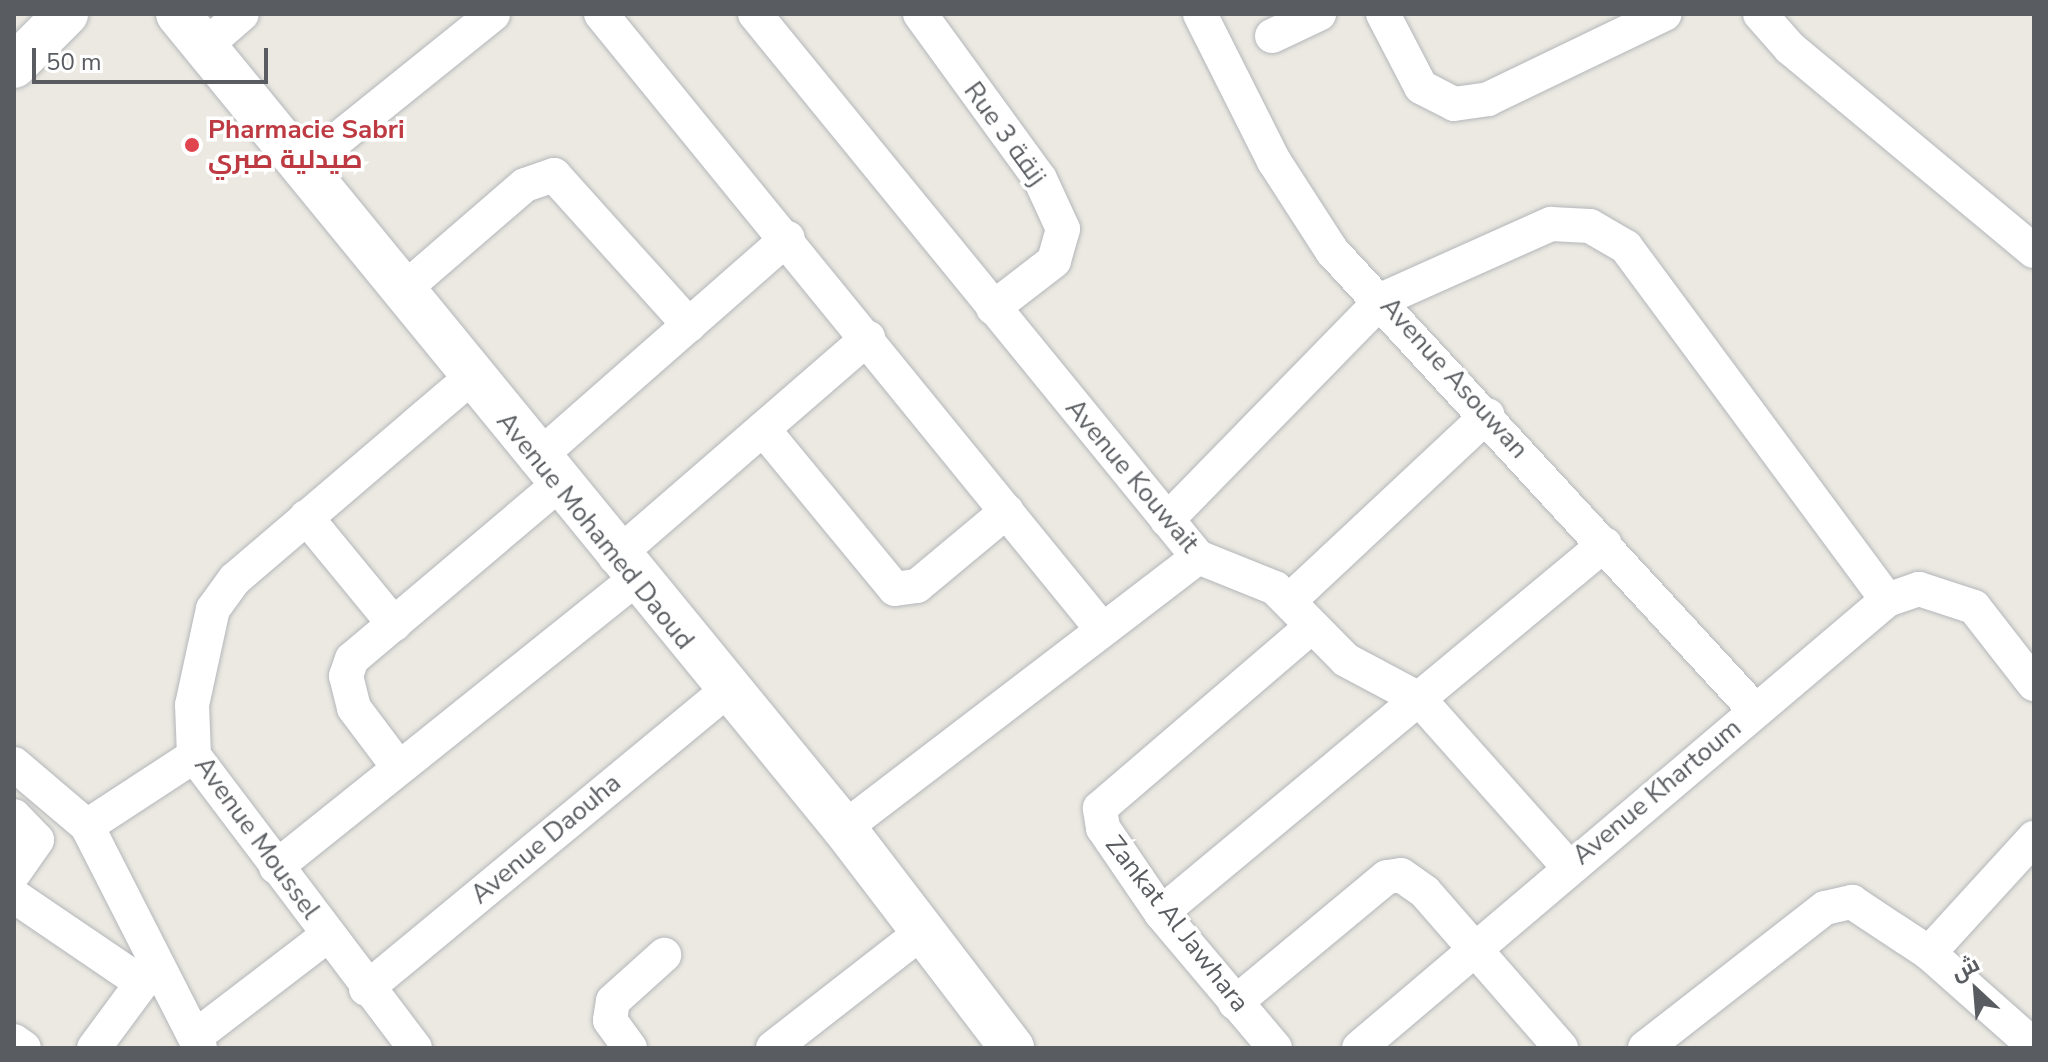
<!DOCTYPE html>
<html>
<head>
<meta charset="utf-8">
<style>
  body { margin:0 }
  #map { position:relative; width:2048px; height:1062px; overflow:hidden; background:#ebe9e1; font-family:"Nunito Sans",Cairo,sans-serif }
  div>[style] { position:absolute }
  .roads { filter:drop-shadow(0 0 2px #b3b6ba) drop-shadow(0 0 2px #b3b6ba) }
  .street>* { height:34px; margin:-17px; padding:0 17px; transform-origin:17px; border-radius:17px; background:#fff }
  .secondary>* { height:44px; margin:-22px; padding:0 22px; transform-origin:22px; border-radius:22px; background:#fff }
  .dots>* { width:22px; height:22px; translate:-50% -50%; box-sizing:border-box; border:4px solid #fff; border-radius:50% }
  span { translate:-50% -50%; white-space:nowrap; text-align:center; line-height:1.15; -webkit-text-stroke:7px #fff; paint-order:stroke }
  .health-label { font-size:26px; color:#be3a42; font-weight:700 }
  .left { translate:0 -50%; text-align:left }
  .street-label { font-size:26px; color:#595c60 }
  .frame { position:absolute; inset:0; border:16px solid #595c60; pointer-events:none }
  .north { position:absolute; left:1936px; top:950px; width:80px; height:80px; -webkit-text-stroke:6px #fff; paint-order:stroke; rotate:334deg; font-size:22px; font-weight:700; line-height:32px; text-align:center; color:#595c60 }
  .north::after { content:''; display:block; margin:auto; width:28px; height:36px; background:#595c60; clip-path:polygon(50% 0,100% 100%,50% 72%,0 100%) }
  .scale { position:absolute; left:32px; top:48px; width:236px; height:36px; box-sizing:border-box; border:4px solid #595c60; border-top:0; padding-left:10px; font-size:24px; line-height:28px; white-space:nowrap; color:#595c60; -webkit-text-stroke:6px #fff; paint-order:stroke }
</style>
</head>
<body>
<div id="map">
  <div class="roads">
    <div class="street">
      <div style="left:601px;top:14px;width:792px;rotate:50.84deg"></div>
      <div style="left:755px;top:14px;width:701px;rotate:50.79deg"></div>
      <div style="left:1198px;top:557px;width:83px;rotate:21.9deg"></div>
      <div style="left:1275px;top:588px;width:101px;rotate:45.4deg"></div>
      <div style="left:1346px;top:660px;width:83px;rotate:28.1deg"></div>
      <div style="left:1419px;top:699px;width:224px;rotate:48.3deg"></div>
      <div style="left:920px;top:14px;width:204px;rotate:54deg"></div>
      <div style="left:1040px;top:179px;width:55px;rotate:65.3deg"></div>
      <div style="left:1063px;top:229px;width:33px;rotate:106deg"></div>
      <div style="left:1054px;top:261px;width:77px;rotate:142.4deg"></div>
      <div style="left:1200px;top:14px;width:165px;rotate:63.3deg"></div>
      <div style="left:1274px;top:161px;width:107px;rotate:57.2deg"></div>
      <div style="left:1332px;top:251px;width:624px;rotate:47.34deg"></div>
      <div style="left:1383px;top:14px;width:82px;rotate:62.5deg"></div>
      <div style="left:1421px;top:87px;width:37px;rotate:27deg"></div>
      <div style="left:1454px;top:104px;width:34px;rotate:-8deg"></div>
      <div style="left:1488px;top:99px;width:196px;rotate:-25.7deg"></div>
      <div style="left:1760px;top:14px;width:45px;rotate:48.6deg"></div>
      <div style="left:1790px;top:48px;width:317px;rotate:39.8deg"></div>
      <div style="left:1272px;top:36px;width:52px;rotate:-25.1deg"></div>
      <div style="left:204px;top:47px;width:50px;rotate:-41deg"></div>
      <div style="left:303px;top:167px;width:244px;rotate:-38.8deg"></div>
      <div style="left:402px;top:291px;width:162px;rotate:-40.8deg"></div>
      <div style="left:525px;top:185px;width:31px;rotate:-19deg"></div>
      <div style="left:554px;top:175px;width:202px;rotate:48deg"></div>
      <div style="left:763px;top:429px;width:207px;rotate:50.5deg"></div>
      <div style="left:895px;top:589px;width:22px;rotate:-8deg"></div>
      <div style="left:917px;top:586px;width:117px;rotate:-39.8deg"></div>
      <div style="left:536px;top:459px;width:335px;rotate:-41.3deg"></div>
      <div style="left:306px;top:517px;width:139px;rotate:50.6deg"></div>
      <div style="left:1167px;top:520px;width:309px;rotate:-45.7deg"></div>
      <div style="left:1383px;top:299px;width:184px;rotate:-24.1deg"></div>
      <div style="left:1551px;top:224px;width:39px;rotate:3deg"></div>
      <div style="left:1590px;top:226px;width:42px;rotate:30.3deg"></div>
      <div style="left:1626px;top:247px;width:439px;rotate:53.5deg"></div>
      <div style="left:615px;top:557px;width:335px;rotate:-40.9deg"></div>
      <div style="left:1289px;top:601px;width:272px;rotate:-43.1deg"></div>
      <div style="left:14px;top:764px;width:96px;rotate:40.3deg"></div>
      <div style="left:87px;top:826px;width:249px;rotate:63deg"></div>
      <div style="left:399px;top:768px;width:75px;rotate:-126.9deg"></div>
      <div style="left:354px;top:708px;width:33px;rotate:-104deg"></div>
      <div style="left:346px;top:676px;width:18px;rotate:-71deg"></div>
      <div style="left:352px;top:659px;width:268px;rotate:-40.2deg"></div>
      <div style="left:14px;top:816px;width:33px;rotate:46deg"></div>
      <div style="left:37px;top:840px;width:40px;rotate:124.9deg"></div>
      <div style="left:87px;top:826px;width:128px;rotate:-33.2deg"></div>
      <div style="left:844px;top:828px;width:446px;rotate:-37.4deg"></div>
      <div style="left:276px;top:867px;width:459px;rotate:-38.7deg"></div>
      <div style="left:14px;top:896px;width:155px;rotate:34.2deg"></div>
      <div style="left:1161px;top:913px;width:577px;rotate:-39.73deg"></div>
      <div style="left:1929px;top:953px;width:156px;rotate:-47.6deg"></div>
      <div style="left:366px;top:989px;width:467px;rotate:-39.6deg"></div>
      <div style="left:1235px;top:1003px;width:197px;rotate:-39.7deg"></div>
      <div style="left:1387px;top:877px;width:14px;rotate:-8deg"></div>
      <div style="left:1401px;top:875px;width:29px;rotate:35deg"></div>
      <div style="left:1425px;top:892px;width:207px;rotate:48.9deg"></div>
      <div style="left:196px;top:1036px;width:165px;rotate:-37.4deg"></div>
      <div style="left:14px;top:1041px;width:12px;rotate:35deg"></div>
      <div style="left:94px;top:1048px;width:104px;rotate:-53.6deg"></div>
      <div style="left:415px;top:1048px;width:366px;rotate:-127.1deg"></div>
      <div style="left:194px;top:756px;width:51px;rotate:-92.2deg"></div>
      <div style="left:192px;top:705px;width:98px;rotate:-77.7deg"></div>
      <div style="left:213px;top:609px;width:37px;rotate:-54deg"></div>
      <div style="left:235px;top:579px;width:309px;rotate:-40.5deg"></div>
      <div style="left:630px;top:1048px;width:34px;rotate:-126deg"></div>
      <div style="left:610px;top:1020px;width:19px;rotate:-81deg"></div>
      <div style="left:613px;top:1001px;width:69px;rotate:-42deg"></div>
      <div style="left:773px;top:1048px;width:189px;rotate:-37.9deg"></div>
      <div style="left:1275px;top:1048px;width:177px;rotate:-130.2deg"></div>
      <div style="left:1161px;top:913px;width:103px;rotate:-124.3deg"></div>
      <div style="left:1103px;top:828px;width:20px;rotate:-99deg"></div>
      <div style="left:1100px;top:808px;width:277px;rotate:-40.6deg"></div>
      <div style="left:1359px;top:1048px;width:692px;rotate:-40.31deg"></div>
      <div style="left:1887px;top:600px;width:34px;rotate:-19deg"></div>
      <div style="left:1919px;top:589px;width:58px;rotate:18.1deg"></div>
      <div style="left:1974px;top:607px;width:98px;rotate:52.1deg"></div>
      <div style="left:1645px;top:1048px;width:228px;rotate:-37.9deg"></div>
      <div style="left:1825px;top:908px;width:28px;rotate:-13deg"></div>
      <div style="left:1852px;top:902px;width:92px;rotate:33.5deg"></div>
      <div style="left:1929px;top:953px;width:140px;rotate:41.5deg"></div>
    </div>
    <div class="secondary">
      <div style="left:178px;top:14px;width:1052px;rotate:50.71deg"></div>
      <div style="left:844px;top:828px;width:277px;rotate:52.6deg"></div>
      <div style="left:14px;top:66px;width:74px;rotate:-45deg"></div>
    </div>
  </div>
  <div class="dots">
    <div style="left:192px;top:145px;background:#e0444e"></div>
  </div>
  <div class="health-label">
    <span class="left" style="left:208px;top:145px">Pharmacie Sabri<br>صيدلية صبري</span>
  </div>
  <div class="street-label">
    <span style="left:1005px;top:134px;rotate:54deg">Rue 3 زنقة</span>
    <span style="left:1454px;top:378px;rotate:48deg">Avenue Asouwan</span>
    <span style="left:1132px;top:476px;rotate:50deg">Avenue Kouwait</span>
    <span style="left:595px;top:531px;rotate:51deg">Avenue Mohamed Daoud</span>
    <span style="left:1657px;top:792px;rotate:-40deg">Avenue Khartoum</span>
    <span style="left:257px;top:838px;rotate:54deg">Avenue Moussel</span>
    <span style="left:546px;top:839px;rotate:-40deg">Avenue Daouha</span>
    <span style="left:1177px;top:924px;rotate:52deg">Zankat Al Jawhara</span>
  </div>
  <div class="frame"></div>
  <div class="north">ش</div>
  <div class="scale">50 m</div>
</div>
</body>
</html>
